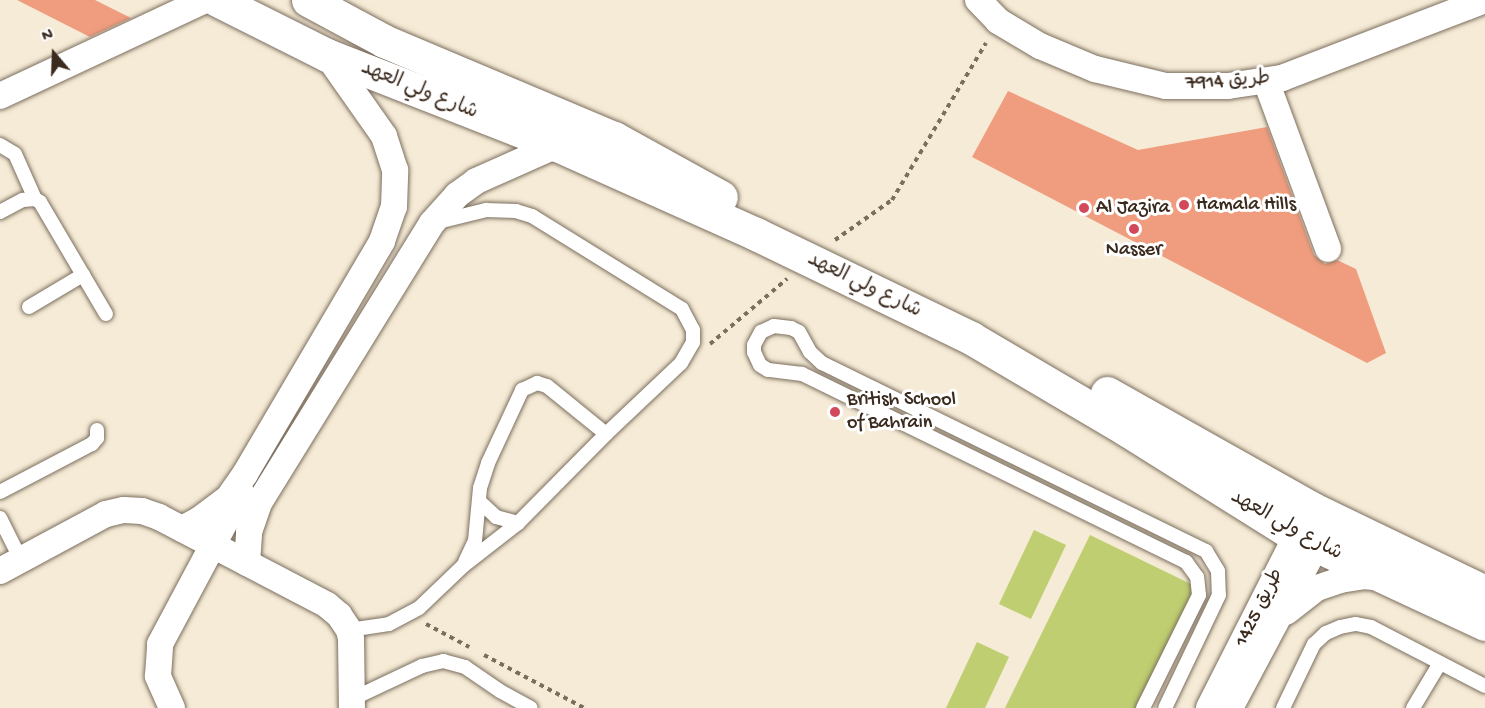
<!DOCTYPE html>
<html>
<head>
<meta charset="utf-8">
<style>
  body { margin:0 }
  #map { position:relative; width:1485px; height:708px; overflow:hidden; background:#f5ebd6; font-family:"Gochi Hand","Playpen Sans Arabic",sans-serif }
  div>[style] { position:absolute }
  .green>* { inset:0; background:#bece70 }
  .building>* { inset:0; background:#f09d7f }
  .path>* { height:4px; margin-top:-2px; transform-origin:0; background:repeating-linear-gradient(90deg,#7c6e5e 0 4.5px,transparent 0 9px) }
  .roads { filter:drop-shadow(0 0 2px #7c6e5e) drop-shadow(0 0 2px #7c6e5e) }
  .service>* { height:14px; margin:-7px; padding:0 7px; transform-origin:7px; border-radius:7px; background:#fff }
  .minor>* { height:26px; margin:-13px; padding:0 13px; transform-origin:13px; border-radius:13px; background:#fff }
  .primary>* { height:33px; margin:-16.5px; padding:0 16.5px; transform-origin:16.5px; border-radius:16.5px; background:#fff }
  .dots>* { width:16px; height:16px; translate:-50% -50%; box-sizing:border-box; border:3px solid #fff; border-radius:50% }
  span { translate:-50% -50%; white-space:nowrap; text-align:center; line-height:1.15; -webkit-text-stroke:6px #fff; paint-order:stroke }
  .street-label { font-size:20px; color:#3b2a1e }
  .poi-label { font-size:20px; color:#3b2a1e }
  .left { translate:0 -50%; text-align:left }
  .north { position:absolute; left:24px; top:24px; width:60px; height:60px; -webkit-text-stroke:4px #fff; paint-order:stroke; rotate:341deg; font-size:16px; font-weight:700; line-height:24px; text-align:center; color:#3b2a1e }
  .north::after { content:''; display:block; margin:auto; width:21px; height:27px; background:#3b2a1e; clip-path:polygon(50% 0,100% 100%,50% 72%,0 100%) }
</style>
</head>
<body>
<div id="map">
  <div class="green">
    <div style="clip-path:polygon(1034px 530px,1066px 545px,1031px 619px,999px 604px)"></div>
    <div style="clip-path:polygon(1090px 535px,1201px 589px,1143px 708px,1005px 708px)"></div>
    <div style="clip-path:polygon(977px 642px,1009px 657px,985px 708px,946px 708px)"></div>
  </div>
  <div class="building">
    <div style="clip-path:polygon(17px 0,95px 0,131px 18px,90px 37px)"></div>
    <div style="clip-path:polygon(1008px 91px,1138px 150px,1267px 127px,1314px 255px,1325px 264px,1337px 260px,1356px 269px,1386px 353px,1367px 363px,972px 157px)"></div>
  </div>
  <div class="path">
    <div style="left:835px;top:240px;width:70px;rotate:-35.1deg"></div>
    <div style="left:892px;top:200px;width:183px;rotate:-59.1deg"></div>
    <div style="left:710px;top:344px;width:101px;rotate:-40.2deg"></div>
    <div style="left:426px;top:624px;width:49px;rotate:28.1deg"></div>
    <div style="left:484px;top:655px;width:113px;rotate:27.9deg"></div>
  </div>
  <div class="roads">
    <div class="service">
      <div style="left:0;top:145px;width:17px;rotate:31deg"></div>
      <div style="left:15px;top:154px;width:49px;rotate:66deg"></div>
      <div style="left:0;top:212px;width:26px;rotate:-28deg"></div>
      <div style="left:23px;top:200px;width:12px;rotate:-5deg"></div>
      <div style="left:35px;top:199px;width:6px;rotate:31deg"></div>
      <div style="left:40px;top:202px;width:130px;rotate:59.5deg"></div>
      <div style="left:29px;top:307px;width:63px;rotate:-30.7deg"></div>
      <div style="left:0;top:492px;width:104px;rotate:-27.6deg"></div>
      <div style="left:92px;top:444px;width:8px;rotate:-50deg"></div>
      <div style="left:97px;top:438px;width:8px;rotate:-90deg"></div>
      <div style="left:479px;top:501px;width:23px;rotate:43deg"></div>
      <div style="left:496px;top:517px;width:23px;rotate:15deg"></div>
      <div style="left:0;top:518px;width:47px;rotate:63.4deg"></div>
      <div style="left:465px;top:562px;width:23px;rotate:-65deg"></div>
      <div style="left:475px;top:541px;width:53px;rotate:-84.6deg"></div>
      <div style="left:480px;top:488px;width:26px;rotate:-72deg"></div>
      <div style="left:488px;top:463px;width:81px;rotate:-65deg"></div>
      <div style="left:522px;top:390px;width:17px;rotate:-25deg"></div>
      <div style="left:537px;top:383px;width:10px;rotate:17deg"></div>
      <div style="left:547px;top:386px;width:76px;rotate:39.1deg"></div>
      <div style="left:349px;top:630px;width:40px;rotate:-8.5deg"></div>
      <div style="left:389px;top:624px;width:34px;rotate:-28deg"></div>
      <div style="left:419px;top:608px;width:61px;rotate:-43.7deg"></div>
      <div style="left:463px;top:566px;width:70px;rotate:-38deg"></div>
      <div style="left:518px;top:523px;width:125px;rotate:-45.3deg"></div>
      <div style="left:606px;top:434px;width:103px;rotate:-43.4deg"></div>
      <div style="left:681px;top:363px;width:24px;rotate:-60deg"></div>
      <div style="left:693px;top:342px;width:12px;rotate:-90deg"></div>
      <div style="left:693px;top:330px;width:24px;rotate:-118deg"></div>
      <div style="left:682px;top:309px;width:176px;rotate:-148.2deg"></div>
      <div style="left:532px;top:216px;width:17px;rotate:-163deg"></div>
      <div style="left:516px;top:211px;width:30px;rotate:-178deg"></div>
      <div style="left:486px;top:210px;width:50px;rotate:166.2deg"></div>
      <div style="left:350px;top:700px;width:80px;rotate:-25.3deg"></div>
      <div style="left:422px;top:666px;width:22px;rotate:-13deg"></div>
      <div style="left:443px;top:661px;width:23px;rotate:15deg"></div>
      <div style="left:465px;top:667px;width:42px;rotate:34.4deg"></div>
      <div style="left:500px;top:691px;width:35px;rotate:29deg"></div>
      <div style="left:1143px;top:708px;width:126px;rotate:-63.6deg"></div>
      <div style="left:1199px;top:595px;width:18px;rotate:-96deg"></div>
      <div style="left:1197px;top:577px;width:19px;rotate:-126deg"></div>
      <div style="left:1186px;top:562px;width:428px;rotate:-153.9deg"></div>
      <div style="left:802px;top:374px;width:34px;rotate:-173deg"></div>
      <div style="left:768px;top:370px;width:9px;rotate:-148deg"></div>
      <div style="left:760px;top:365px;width:14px;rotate:-115deg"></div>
      <div style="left:754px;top:352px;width:7px;rotate:-90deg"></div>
      <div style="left:754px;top:345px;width:15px;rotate:-62deg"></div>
      <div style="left:761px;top:332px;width:14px;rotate:-25deg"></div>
      <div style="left:774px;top:326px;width:17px;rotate:7deg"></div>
      <div style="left:791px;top:328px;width:9px;rotate:27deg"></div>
      <div style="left:799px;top:332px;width:23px;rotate:61deg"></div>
      <div style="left:810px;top:352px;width:16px;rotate:43deg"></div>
      <div style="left:822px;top:363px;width:428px;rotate:26.1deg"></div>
      <div style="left:1206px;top:551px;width:23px;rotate:59deg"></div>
      <div style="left:1218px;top:571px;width:24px;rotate:88deg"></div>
      <div style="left:1219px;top:595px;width:125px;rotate:115.5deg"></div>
      <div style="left:1283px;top:708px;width:71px;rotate:-64.2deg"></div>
      <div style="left:1314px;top:644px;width:16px;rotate:-43deg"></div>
      <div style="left:1326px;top:633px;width:15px;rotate:-23deg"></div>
      <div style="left:1340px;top:627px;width:16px;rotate:-11deg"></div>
      <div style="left:1356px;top:624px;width:15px;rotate:11deg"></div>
      <div style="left:1371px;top:627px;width:128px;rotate:27.4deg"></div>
      <div style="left:1413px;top:708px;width:52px;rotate:-59deg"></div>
    </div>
    <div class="minor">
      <div style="left:978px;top:0;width:29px;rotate:46deg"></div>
      <div style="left:998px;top:21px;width:49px;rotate:30.8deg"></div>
      <div style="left:1040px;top:46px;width:60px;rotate:22.7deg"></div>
      <div style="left:1095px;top:69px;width:73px;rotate:13.5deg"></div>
      <div style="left:1166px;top:86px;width:62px"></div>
      <div style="left:1228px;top:86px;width:55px;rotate:-8.4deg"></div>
      <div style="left:1282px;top:78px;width:217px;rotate:-21deg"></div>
      <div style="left:1266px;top:81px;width:179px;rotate:69.7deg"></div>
      <div style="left:0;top:96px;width:226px;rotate:-25.1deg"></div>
      <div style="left:182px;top:529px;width:19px;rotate:-28deg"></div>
      <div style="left:199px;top:520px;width:38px;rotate:-37deg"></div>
      <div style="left:229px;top:497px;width:28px;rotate:-55deg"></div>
      <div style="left:245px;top:474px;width:270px;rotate:-59.5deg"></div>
      <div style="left:382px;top:241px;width:36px;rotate:-71deg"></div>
      <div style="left:394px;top:207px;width:37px;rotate:-88deg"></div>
      <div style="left:395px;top:170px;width:36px;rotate:-108deg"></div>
      <div style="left:384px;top:136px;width:99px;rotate:-125.1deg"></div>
      <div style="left:247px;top:563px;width:31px;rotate:-86deg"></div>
      <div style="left:249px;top:532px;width:31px;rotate:-71deg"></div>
      <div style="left:259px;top:503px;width:329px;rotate:-58.3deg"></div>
      <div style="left:432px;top:223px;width:38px;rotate:-48deg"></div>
      <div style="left:457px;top:195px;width:24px;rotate:-36deg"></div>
      <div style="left:476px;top:181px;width:89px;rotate:-24deg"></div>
      <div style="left:0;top:571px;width:120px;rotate:-28.3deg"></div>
      <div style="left:106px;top:514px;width:18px;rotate:-13deg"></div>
      <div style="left:124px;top:510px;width:18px;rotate:3deg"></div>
      <div style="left:142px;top:511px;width:18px;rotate:19deg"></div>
      <div style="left:159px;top:517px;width:190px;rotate:27.6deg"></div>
      <div style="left:327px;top:605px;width:16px;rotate:40deg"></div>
      <div style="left:339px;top:615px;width:18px;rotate:56deg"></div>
      <div style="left:349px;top:630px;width:9px;rotate:77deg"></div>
      <div style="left:351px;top:639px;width:69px;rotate:89.2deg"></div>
      <div style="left:1286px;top:612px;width:39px;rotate:-38deg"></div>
      <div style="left:1317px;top:588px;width:24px;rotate:-19deg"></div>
      <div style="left:1340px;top:580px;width:24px;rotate:-9deg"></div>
      <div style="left:1364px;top:576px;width:19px;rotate:6deg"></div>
      <div style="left:172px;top:708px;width:35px;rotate:-114deg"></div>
      <div style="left:158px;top:676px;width:32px;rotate:-86deg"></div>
      <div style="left:160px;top:644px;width:172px;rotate:-61.9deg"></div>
      <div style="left:1209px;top:708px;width:210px;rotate:-63.1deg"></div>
      <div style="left:1230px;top:708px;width:200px;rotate:-62deg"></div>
    </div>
    <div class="primary">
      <div style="left:217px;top:0;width:123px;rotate:26.6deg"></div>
      <div style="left:327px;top:55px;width:247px;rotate:21.4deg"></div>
      <div style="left:557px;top:145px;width:218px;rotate:24.1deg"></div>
      <div style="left:756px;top:234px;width:239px;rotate:25.8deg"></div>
      <div style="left:971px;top:338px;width:181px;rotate:30.5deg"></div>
      <div style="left:1127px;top:430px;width:199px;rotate:32.1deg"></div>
      <div style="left:1296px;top:536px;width:208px;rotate:25deg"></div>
      <div style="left:308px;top:0;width:86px;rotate:28.3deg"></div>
      <div style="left:384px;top:41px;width:250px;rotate:22.9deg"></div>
      <div style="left:614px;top:138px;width:122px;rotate:28.9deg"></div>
      <div style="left:1107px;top:393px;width:234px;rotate:29.4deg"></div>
      <div style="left:1311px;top:508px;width:193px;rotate:25.8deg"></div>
    </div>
  </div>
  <div class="dots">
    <div style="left:1184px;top:205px;background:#d1495b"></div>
    <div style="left:1084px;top:208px;background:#d1495b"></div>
    <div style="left:1134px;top:229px;background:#d1495b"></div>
    <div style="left:835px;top:412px;background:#d1495b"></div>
  </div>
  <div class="street-label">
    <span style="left:1228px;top:82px;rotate:-4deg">طريق 7914</span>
    <span style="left:419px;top:91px;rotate:22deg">شارع ولي العهد</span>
    <span style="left:864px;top:286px;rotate:26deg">شارع ولي العهد</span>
    <span style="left:1286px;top:526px;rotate:29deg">شارع ولي العهد</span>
    <span style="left:1260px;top:608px;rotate:-63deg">طريق 1425</span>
  </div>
  <div class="poi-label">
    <span class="left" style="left:1196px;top:205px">Hamala Hills</span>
    <span class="left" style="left:1096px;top:208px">Al Jazira</span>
    <span style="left:1134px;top:250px">Nasser</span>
    <span class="left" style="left:847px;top:412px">British School<br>of Bahrain</span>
  </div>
  <div class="north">N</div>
</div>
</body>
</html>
